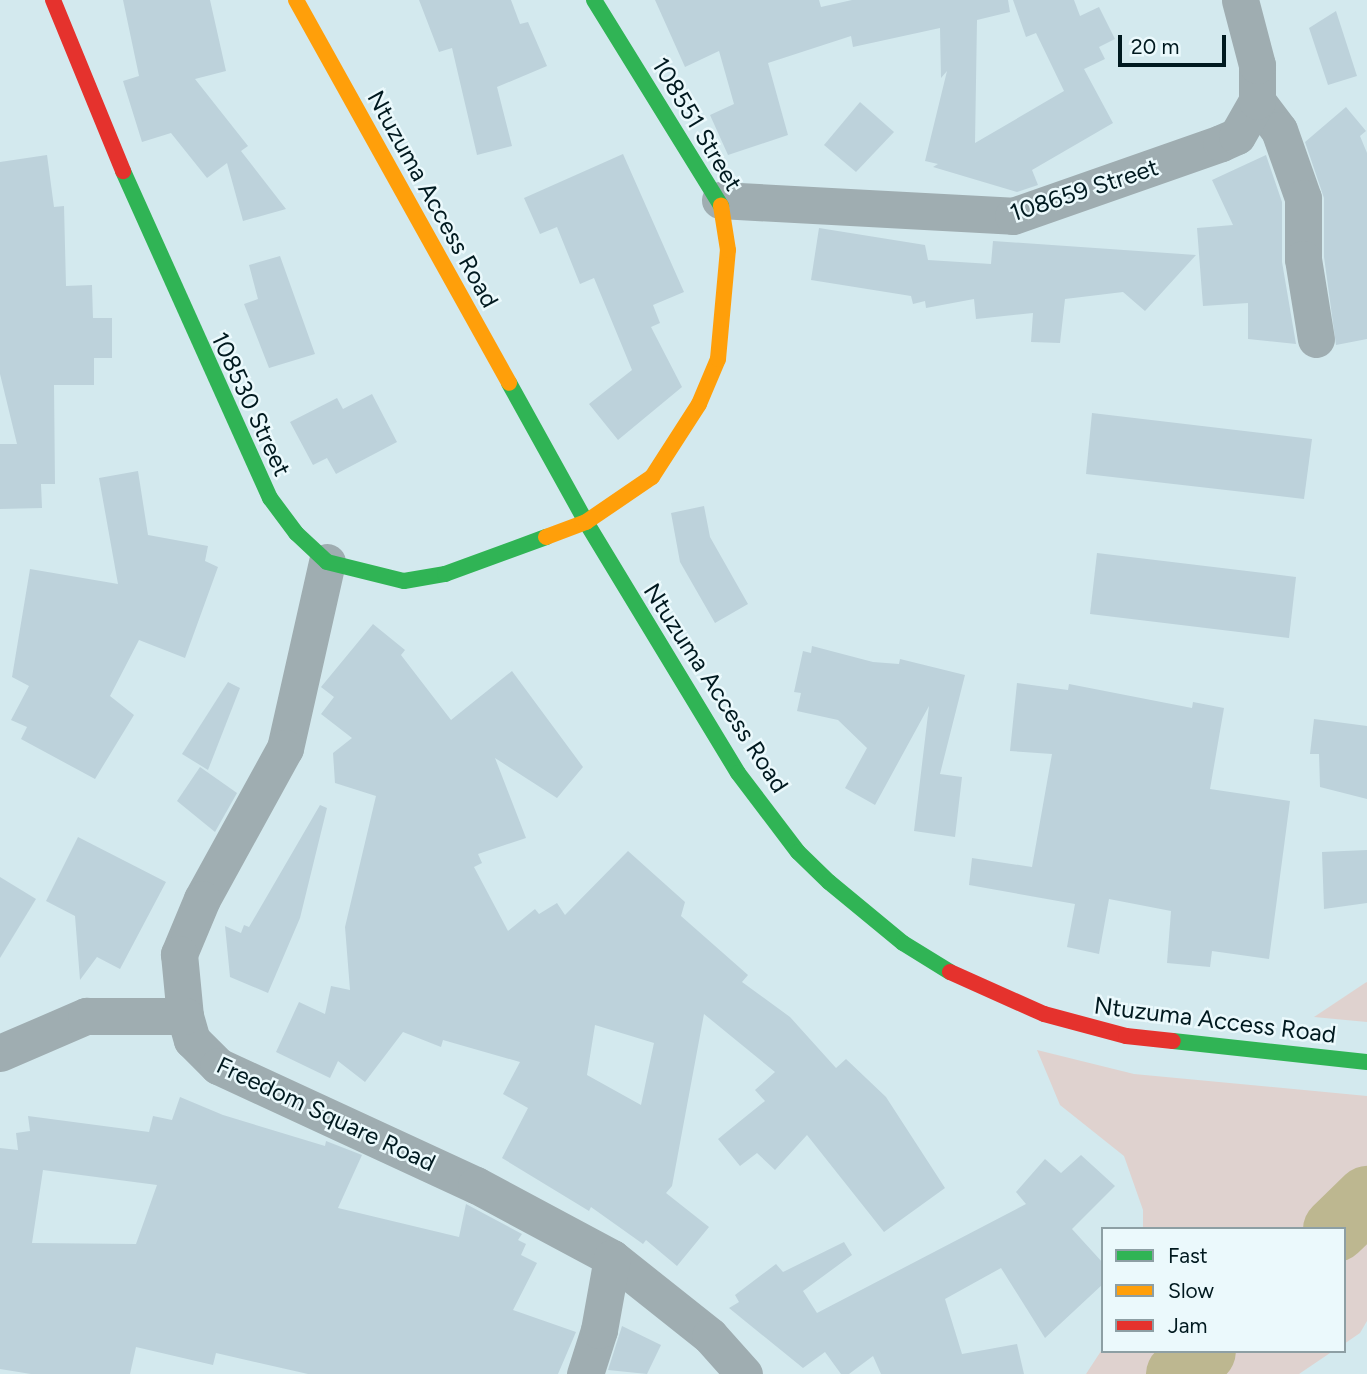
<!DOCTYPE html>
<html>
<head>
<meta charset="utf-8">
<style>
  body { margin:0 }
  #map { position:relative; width:1367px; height:1374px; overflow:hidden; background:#d3e9ee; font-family:Figtree,sans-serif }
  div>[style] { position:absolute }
  .green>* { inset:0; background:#dfd2cf }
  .river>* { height:65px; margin:-32.5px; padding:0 32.5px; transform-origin:32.5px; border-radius:32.5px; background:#bdb790 }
  .building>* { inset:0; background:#bdd2db }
  .street>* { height:37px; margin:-18.5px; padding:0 18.5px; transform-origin:18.5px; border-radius:18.5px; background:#9fadb1 }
  .fast>* { height:16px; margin:-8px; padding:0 8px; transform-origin:8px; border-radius:8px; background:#30b455 }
  .slow>* { height:16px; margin:-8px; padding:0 8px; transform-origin:8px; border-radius:8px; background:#ff9f0a }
  .jam>* { height:16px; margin:-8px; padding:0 8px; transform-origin:8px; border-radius:8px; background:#e5322d }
  span { translate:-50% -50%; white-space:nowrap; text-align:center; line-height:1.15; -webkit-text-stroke:5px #ebf9fc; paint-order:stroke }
  .street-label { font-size:24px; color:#00191f }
  .legend { position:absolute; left:1101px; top:1227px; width:245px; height:126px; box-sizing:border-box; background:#ebf9fc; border:2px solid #8d9fa4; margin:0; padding:9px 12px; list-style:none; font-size:21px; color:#00191f }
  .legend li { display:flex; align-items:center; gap:14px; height:35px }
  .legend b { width:35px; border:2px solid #8d9fa4 }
  .scale { position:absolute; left:1118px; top:35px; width:108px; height:32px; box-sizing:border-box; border:4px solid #00191f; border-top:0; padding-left:9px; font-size:21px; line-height:24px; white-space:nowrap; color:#00191f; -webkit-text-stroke:5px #ebf9fc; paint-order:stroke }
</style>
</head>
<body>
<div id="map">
  <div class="green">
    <div style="clip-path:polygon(1367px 982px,1367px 1022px,1314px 1017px,1365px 983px)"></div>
    <div style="clip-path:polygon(1037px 1050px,1134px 1074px,1367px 1096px,1367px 1321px,1360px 1333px,1344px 1344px,1344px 1229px,1143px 1229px,1143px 1210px,1124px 1156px,1060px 1105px)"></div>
    <div style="clip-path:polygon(1103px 1348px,1103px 1351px,1333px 1351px,1299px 1374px,1086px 1374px)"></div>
  </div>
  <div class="river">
    <div style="left:1335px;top:1229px;width:45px;rotate:-44.1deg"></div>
    <div style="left:1178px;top:1374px;width:34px;rotate:-43deg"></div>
  </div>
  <div class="building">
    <div style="clip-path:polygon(123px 0,210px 0,226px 71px,195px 79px,248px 146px,241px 151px,286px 209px,243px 221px,227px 163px,207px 178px,171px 133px,142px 142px,123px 81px,139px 76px)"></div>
    <div style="clip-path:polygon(419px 0,511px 0,520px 24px,528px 22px,547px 66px,497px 87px,512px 146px,477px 155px,452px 48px,439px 52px)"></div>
    <div style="clip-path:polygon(655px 0,819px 0,821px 7px,852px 0,1008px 0,1010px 12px,977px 20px,975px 143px,1064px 91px,1036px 33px,1026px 37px,1013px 0,1074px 0,1080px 16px,1099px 7px,1115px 39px,1099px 47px,1105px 59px,1084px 69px,1113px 123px,1032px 170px,1038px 185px,1017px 192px,933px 167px,938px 164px,925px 161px,947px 71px,941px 78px,940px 28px,853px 47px,851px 36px,768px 63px,788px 135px,728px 155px,710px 115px,734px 104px,719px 51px,685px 67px)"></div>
    <div style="clip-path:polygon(1336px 11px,1357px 76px,1328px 85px,1309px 28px)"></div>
    <div style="clip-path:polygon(860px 102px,894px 132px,856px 172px,824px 145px)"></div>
    <div style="clip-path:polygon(1346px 107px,1366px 131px,1360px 136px,1367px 153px,1367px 339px,1336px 345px,1324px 257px,1324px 198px,1305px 142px)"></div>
    <div style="clip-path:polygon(623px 154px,684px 292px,653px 305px,660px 323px,651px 327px,682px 387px,618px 440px,589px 404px,632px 370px,594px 278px,580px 284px,557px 227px,540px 234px,524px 198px)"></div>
    <div style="clip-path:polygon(47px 155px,54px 207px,64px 206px,66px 286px,92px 285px,93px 318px,112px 318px,112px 358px,94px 358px,94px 385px,54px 385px,55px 484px,41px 484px,42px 508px,0 509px,0 444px,17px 444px,0 374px,0 162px)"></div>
    <div style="clip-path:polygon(1266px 155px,1282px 202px,1282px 262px,1296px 344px,1248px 339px,1248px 303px,1203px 306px,1197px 228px,1233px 225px,1212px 180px)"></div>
    <div style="clip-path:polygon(819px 228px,925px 245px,928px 260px,991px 264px,993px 241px,1196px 255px,1145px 311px,1123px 292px,1065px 299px,1060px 343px,1031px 342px,1033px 313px,976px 319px,974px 299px,926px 308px,925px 301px,913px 304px,911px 296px,811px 280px)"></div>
    <div style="clip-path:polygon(280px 256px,315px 354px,269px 368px,244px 304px,258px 299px,249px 265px)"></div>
    <div style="clip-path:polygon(372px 394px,397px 442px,336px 474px,327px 458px,313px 465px,290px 422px,337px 398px,343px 409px)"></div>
    <div style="clip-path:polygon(1092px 413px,1312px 439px,1304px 499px,1086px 474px)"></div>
    <div style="clip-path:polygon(138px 471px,148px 535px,208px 546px,205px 561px,218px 567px,185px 658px,139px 640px,110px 696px,134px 715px,95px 779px,21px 739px,27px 727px,11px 720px,29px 686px,12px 677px,30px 569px,118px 584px,99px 478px)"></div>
    <div style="clip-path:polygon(704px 506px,710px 537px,748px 604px,715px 623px,680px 562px,671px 513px)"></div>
    <div style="clip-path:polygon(1097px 553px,1296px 577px,1289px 638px,1090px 614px)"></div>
    <div style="clip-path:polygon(evenodd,373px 624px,405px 650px,401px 655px,451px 720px,512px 671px,583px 767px,557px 798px,495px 758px,526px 838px,478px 854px,482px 863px,474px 867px,508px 931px,535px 909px,539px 914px,557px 903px,565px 915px,628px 851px,685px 902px,681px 916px,748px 975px,742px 982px,790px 1017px,836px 1068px,846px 1059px,886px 1097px,945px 1188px,884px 1232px,807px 1135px,775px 1170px,757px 1153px,740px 1166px,718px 1139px,765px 1101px,755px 1090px,775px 1072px,704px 1014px,672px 1186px,666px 1193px,709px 1227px,677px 1266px,646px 1240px,643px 1244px,591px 1207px,589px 1211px,502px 1158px,528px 1108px,503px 1094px,520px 1062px,443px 1040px,441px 1047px,403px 1032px,365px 1082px,338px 1061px,330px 1078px,276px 1052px,299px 1002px,325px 1014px,331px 986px,350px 990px,345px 927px,376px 796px,335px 783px,333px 753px,352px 738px,321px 714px,334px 697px,321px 687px,373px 624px,595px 1025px,654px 1043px,641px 1105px,587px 1075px,595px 1025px)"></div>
    <div style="clip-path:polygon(812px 646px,873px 662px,899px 664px,900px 659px,965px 675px,940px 774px,962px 777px,955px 837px,914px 831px,929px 706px,875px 805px,845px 788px,867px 748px,838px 720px,797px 711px,801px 693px,794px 692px,803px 651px,811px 653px)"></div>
    <div style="clip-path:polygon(228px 682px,240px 688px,208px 770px,182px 754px)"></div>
    <div style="clip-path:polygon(1017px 683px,1068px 690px,1069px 684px,1192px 708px,1193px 702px,1224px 708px,1210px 789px,1290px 801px,1269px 959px,1212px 951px,1210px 967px,1167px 963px,1171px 911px,1109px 899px,1099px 954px,1067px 947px,1075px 904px,969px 885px,972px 858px,1032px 867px,1052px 754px,1010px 751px)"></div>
    <div style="clip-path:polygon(1314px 719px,1367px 726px,1367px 799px,1320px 787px,1319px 754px,1310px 754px)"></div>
    <div style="clip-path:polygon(200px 767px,237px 793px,215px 832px,177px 801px)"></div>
    <div style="clip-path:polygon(320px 805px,327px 808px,300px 918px,268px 993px,230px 977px,225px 926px,241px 933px,244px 925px,249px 927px)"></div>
    <div style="clip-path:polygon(78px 837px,166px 882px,120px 969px,97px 957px,80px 980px,75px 916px,46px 901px)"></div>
    <div style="clip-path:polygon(1367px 850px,1367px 903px,1324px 909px,1322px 852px)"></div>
    <div style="clip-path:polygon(0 877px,36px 899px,0 958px)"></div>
    <div style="clip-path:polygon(evenodd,180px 1097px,223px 1115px,325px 1146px,326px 1141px,362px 1155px,338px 1208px,459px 1237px,466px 1204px,522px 1234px,518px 1240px,526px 1244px,521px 1255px,537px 1263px,513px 1310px,576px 1332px,558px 1374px,308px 1374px,216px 1353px,213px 1365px,136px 1347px,130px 1374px,31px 1374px,0 1369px,0 1148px,18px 1150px,16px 1133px,30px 1131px,28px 1116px,149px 1132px,153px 1116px,172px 1120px,180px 1097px,43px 1170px,157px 1185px,136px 1244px,32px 1243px,43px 1170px)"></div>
    <div style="clip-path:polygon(1081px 1155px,1115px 1186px,1072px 1229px,1103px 1263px,1103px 1284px,1045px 1338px,1001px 1268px,945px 1299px,962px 1354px,1017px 1344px,1024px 1374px,881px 1374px,873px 1356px,849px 1374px,841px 1374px,825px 1352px,803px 1368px,729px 1308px,739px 1302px,735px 1295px,776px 1264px,783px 1272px,844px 1242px,852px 1255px,803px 1291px,817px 1313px,1026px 1204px,1016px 1192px,1045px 1159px,1061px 1173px)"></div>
    <div style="clip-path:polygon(622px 1326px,661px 1345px,647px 1374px,608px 1370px)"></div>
  </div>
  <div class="street">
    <div style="left:1257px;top:101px;width:36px;rotate:53deg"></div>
    <div style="left:1279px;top:130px;width:72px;rotate:70.6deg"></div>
    <div style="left:1303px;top:198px;width:61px;rotate:90deg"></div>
    <div style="left:1303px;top:259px;width:81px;rotate:80.8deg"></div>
    <div style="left:720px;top:200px;width:293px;rotate:3.1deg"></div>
    <div style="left:1013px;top:216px;width:220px;rotate:-19.3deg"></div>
    <div style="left:1221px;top:143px;width:17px;rotate:-24deg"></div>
    <div style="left:1237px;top:136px;width:40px;rotate:-60.3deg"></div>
    <div style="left:1257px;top:101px;width:36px;rotate:-90deg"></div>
    <div style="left:1257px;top:65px;width:67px;rotate:-104.7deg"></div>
    <div style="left:327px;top:562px;width:191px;rotate:102.7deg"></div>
    <div style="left:285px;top:748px;width:172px;rotate:118.8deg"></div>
    <div style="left:202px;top:899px;width:60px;rotate:112.7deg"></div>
    <div style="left:179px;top:954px;width:62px;rotate:84.5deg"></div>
    <div style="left:185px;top:1016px;width:25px;rotate:74deg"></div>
    <div style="left:192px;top:1040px;width:37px;rotate:45deg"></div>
    <div style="left:218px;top:1066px;width:284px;rotate:24.8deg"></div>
    <div style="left:476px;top:1185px;width:154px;rotate:28.2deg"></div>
    <div style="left:612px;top:1258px;width:125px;rotate:38.5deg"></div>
    <div style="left:710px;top:1336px;width:51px;rotate:48.2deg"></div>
    <div style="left:0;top:1053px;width:94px;rotate:-23.3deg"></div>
    <div style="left:86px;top:1016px;width:99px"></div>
    <div style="left:585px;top:1374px;width:46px;rotate:-72.3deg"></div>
    <div style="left:599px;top:1330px;width:73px;rotate:-79.8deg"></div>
  </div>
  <div class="fast">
    <div style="left:594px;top:0;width:242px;rotate:58.3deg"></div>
    <div style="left:123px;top:171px;width:359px;rotate:65.8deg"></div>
    <div style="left:270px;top:498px;width:44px;rotate:53.4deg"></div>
    <div style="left:296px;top:533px;width:42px;rotate:43.1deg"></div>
    <div style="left:327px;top:562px;width:79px;rotate:13.9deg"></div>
    <div style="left:404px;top:581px;width:42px;rotate:-9.7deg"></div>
    <div style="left:445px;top:574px;width:108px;rotate:-20.1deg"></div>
    <div style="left:509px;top:383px;width:159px;rotate:61deg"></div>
    <div style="left:586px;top:522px;width:293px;rotate:58.8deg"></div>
    <div style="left:738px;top:773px;width:99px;rotate:52.8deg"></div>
    <div style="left:798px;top:852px;width:43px;rotate:44.1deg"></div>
    <div style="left:829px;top:882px;width:96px;rotate:39.5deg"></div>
    <div style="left:903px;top:943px;width:55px;rotate:31.7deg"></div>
    <div style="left:1173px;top:1041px;width:195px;rotate:6.2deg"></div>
  </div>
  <div class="slow">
    <div style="left:296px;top:0;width:438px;rotate:60.9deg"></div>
    <div style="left:546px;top:537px;width:43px;rotate:-20.6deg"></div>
    <div style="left:586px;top:522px;width:80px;rotate:-34.3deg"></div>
    <div style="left:652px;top:477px;width:87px;rotate:-57.2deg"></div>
    <div style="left:699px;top:404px;width:49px;rotate:-67.1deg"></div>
    <div style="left:718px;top:359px;width:109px;rotate:-84.8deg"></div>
    <div style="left:728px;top:250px;width:45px;rotate:-99deg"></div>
  </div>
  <div class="jam">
    <div style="left:53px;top:0;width:185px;rotate:67.7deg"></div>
    <div style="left:950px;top:972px;width:103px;rotate:24.1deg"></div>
    <div style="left:1044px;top:1014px;width:85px;rotate:15deg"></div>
    <div style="left:1126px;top:1036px;width:47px;rotate:6.1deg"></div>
  </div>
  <div class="street-label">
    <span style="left:697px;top:124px;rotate:59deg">108551 Street</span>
    <span style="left:1084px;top:190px;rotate:-18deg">108659 Street</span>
    <span style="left:433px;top:199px;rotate:61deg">Ntuzuma Access Road</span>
    <span style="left:251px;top:404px;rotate:65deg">108530 Street</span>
    <span style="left:716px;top:688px;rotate:57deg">Ntuzuma Access Road</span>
    <span style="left:1215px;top:1020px;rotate:7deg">Ntuzuma Access Road</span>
    <span style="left:326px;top:1114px;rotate:25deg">Freedom Square Road</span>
  </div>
  <ul class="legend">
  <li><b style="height:9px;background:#30b455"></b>Fast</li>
  <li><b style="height:9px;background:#ff9f0a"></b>Slow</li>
  <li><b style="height:9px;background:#e5322d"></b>Jam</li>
  </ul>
  <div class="scale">20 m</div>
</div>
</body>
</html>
